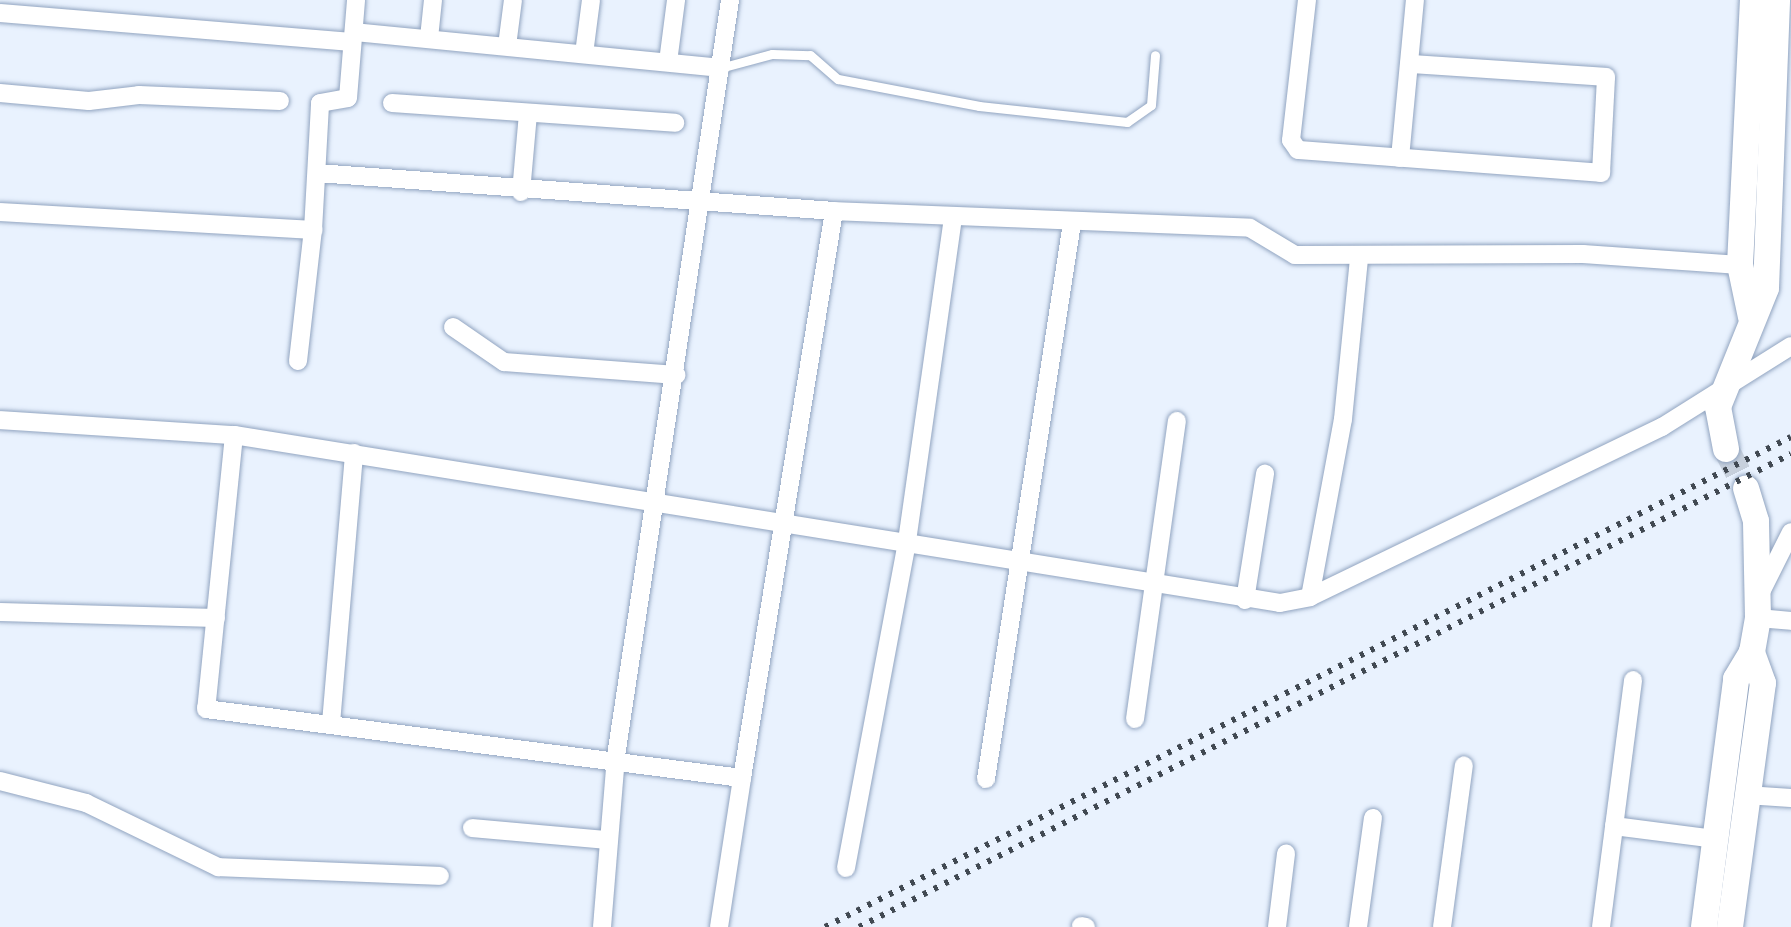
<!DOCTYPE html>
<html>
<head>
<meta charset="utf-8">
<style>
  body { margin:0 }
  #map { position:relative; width:1791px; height:927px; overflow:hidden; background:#e9f2fe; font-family:"Archivo Narrow",sans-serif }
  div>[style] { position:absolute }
  .secondary-tunnel>* { height:26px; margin-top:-13px; transform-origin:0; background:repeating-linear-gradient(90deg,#c7d0dc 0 26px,transparent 0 39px) }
  .roads { filter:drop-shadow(0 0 2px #91a4c0) drop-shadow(0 0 2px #91a4c0) }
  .lane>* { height:9px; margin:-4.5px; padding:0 4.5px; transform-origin:4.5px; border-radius:4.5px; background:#fff }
  .street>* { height:18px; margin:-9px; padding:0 9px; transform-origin:9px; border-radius:9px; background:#fff }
  .secondary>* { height:26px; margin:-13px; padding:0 13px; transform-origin:13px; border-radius:13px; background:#fff }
  .rail>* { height:6px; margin-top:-3px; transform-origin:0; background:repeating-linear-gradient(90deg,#414952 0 4px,transparent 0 12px) }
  span { translate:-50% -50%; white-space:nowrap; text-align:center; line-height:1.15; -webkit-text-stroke:7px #fefefe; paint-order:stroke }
</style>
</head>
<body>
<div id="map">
  <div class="secondary-tunnel">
    <div style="left:1726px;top:449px;width:44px;rotate:62.9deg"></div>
  </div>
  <div class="roads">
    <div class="lane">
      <div style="left:720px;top:68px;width:54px;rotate:-15.1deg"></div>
      <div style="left:772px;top:54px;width:38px;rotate:2deg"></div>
      <div style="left:810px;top:55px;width:37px;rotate:41deg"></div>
      <div style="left:838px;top:79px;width:144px;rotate:10.8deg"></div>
      <div style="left:979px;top:106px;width:149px;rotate:6.2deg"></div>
      <div style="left:1127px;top:122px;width:29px;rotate:-35deg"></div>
      <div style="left:1151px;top:105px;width:50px;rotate:-85.4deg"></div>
    </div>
    <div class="street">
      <div style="left:1307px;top:0;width:141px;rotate:96.5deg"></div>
      <div style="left:1291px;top:140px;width:12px;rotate:55deg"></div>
      <div style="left:1298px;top:150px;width:304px;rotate:4.3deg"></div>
      <div style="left:1601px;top:173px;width:96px;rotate:-87deg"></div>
      <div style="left:1606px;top:77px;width:197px;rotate:-176.2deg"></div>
      <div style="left:0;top:13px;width:353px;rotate:4.7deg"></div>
      <div style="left:354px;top:32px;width:368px;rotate:5.6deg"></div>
      <div style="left:429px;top:38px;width:38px;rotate:-84deg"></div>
      <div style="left:507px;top:46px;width:46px;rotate:-82.6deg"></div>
      <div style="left:584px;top:54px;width:54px;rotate:-82.6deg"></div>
      <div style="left:668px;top:62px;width:63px;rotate:-82.6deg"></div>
      <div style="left:0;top:93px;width:89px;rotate:5.1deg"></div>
      <div style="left:89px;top:101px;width:50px;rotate:-6.8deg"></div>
      <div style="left:139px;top:95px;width:141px;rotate:2.4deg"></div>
      <div style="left:392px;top:103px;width:284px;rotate:4deg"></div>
      <div style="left:1400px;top:158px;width:159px;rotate:-84.6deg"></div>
      <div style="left:317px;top:173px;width:518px;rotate:4.2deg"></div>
      <div style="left:521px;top:192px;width:79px;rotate:-84.9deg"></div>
      <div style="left:0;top:212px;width:314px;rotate:3.3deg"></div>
      <div style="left:313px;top:230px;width:127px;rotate:-86.8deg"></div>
      <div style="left:320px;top:103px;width:28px;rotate:-10deg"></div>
      <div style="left:348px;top:98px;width:98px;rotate:-85.3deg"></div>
      <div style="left:453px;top:327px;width:62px;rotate:34.5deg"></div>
      <div style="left:504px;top:362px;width:173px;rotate:4.3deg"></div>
      <div style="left:298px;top:361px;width:132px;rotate:-83.5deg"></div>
      <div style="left:0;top:420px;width:234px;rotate:3.7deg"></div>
      <div style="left:234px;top:435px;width:1059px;rotate:9.12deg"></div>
      <div style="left:1280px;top:603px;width:31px;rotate:-11deg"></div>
      <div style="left:1310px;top:597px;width:391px;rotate:-25.8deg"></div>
      <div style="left:1662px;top:427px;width:152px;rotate:-32.1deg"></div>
      <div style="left:234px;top:435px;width:275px;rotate:95.8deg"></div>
      <div style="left:206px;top:709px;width:540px;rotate:7.34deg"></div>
      <div style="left:742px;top:778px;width:574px;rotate:-80.78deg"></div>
      <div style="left:834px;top:211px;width:416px;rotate:2.3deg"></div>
      <div style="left:1250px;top:228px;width:52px;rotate:31deg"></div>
      <div style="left:1295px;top:255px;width:288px;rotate:-0.2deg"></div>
      <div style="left:1583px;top:254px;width:157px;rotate:4deg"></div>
      <div style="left:1760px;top:594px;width:69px;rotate:-63.4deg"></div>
      <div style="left:1310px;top:597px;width:181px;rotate:-79.5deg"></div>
      <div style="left:1343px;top:419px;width:161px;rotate:-84.3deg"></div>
      <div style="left:1245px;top:600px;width:128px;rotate:-81deg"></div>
      <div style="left:0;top:612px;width:216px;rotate:1.6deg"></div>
      <div style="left:1758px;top:618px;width:33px;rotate:5deg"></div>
      <div style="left:1135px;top:719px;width:301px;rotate:-82deg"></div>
      <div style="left:331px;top:723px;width:271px;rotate:-85.1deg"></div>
      <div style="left:986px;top:779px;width:563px;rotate:-81.21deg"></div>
      <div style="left:0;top:781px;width:89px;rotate:14.3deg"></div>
      <div style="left:86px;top:803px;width:147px;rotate:25.9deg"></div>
      <div style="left:218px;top:867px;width:222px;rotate:2.3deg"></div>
      <div style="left:1746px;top:795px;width:45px;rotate:3.8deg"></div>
      <div style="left:1614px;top:826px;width:103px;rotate:7.3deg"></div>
      <div style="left:472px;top:828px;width:136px;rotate:5.1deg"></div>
      <div style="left:846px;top:868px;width:333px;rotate:-79.4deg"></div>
      <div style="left:907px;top:541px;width:326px;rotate:-81.9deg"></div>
      <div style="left:1081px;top:926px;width:5px;rotate:11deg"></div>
      <div style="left:602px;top:927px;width:172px;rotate:-85.3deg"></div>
      <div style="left:616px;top:756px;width:765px;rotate:-81.42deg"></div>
      <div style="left:719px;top:927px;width:151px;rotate:-81.2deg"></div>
      <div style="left:1277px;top:927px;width:74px;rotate:-83deg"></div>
      <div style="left:1358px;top:927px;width:110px;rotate:-82.2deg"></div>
      <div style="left:1442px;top:927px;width:163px;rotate:-82.3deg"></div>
      <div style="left:1601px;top:927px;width:249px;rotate:-82.6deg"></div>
    </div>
    <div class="secondary">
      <div style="left:1751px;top:317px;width:53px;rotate:-101.9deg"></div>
      <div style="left:1740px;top:265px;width:265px;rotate:-87.2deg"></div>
      <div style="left:1726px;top:449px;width:43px;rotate:-100.8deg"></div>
      <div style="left:1718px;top:407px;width:128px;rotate:-68deg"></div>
      <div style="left:1766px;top:288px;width:288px;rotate:-87.8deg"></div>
      <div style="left:1704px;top:927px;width:250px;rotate:-82.6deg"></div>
      <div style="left:1736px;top:679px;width:31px;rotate:-59deg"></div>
      <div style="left:1752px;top:652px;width:35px;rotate:-80deg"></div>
      <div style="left:1758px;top:618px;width:97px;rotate:-91.2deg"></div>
      <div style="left:1756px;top:521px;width:34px;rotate:-107deg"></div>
      <div style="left:1730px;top:927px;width:246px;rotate:-82.3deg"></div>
      <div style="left:1763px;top:683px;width:33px;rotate:-110deg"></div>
    </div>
  </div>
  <div class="rail">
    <div style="left:825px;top:927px;width:1083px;rotate:-26.9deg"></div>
    <div style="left:859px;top:927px;width:1045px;rotate:-26.91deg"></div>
  </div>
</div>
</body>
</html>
